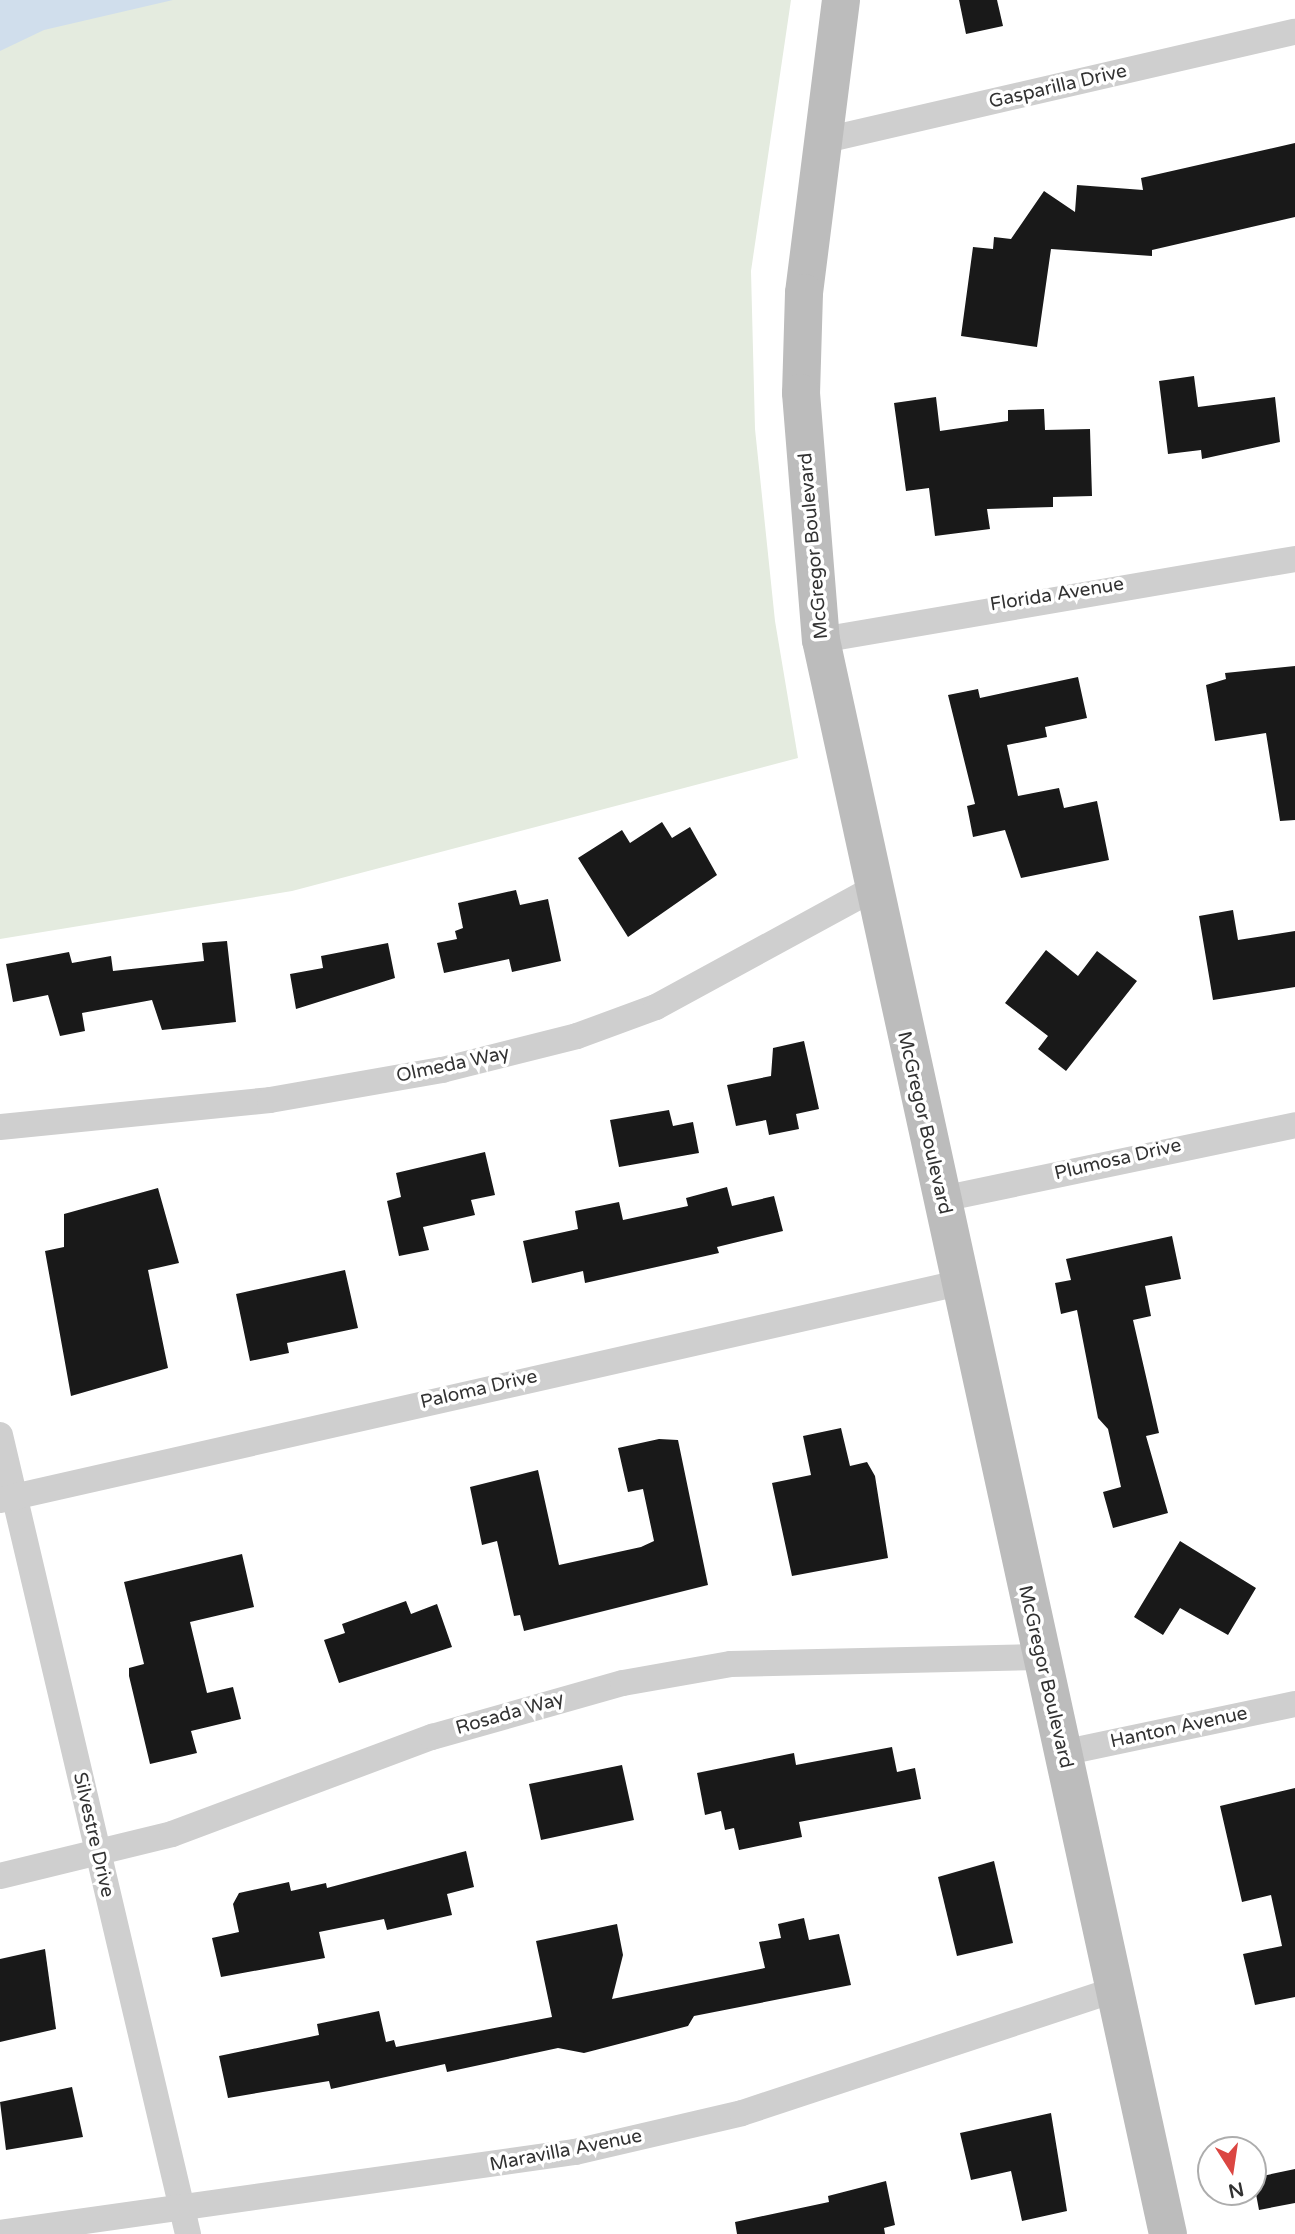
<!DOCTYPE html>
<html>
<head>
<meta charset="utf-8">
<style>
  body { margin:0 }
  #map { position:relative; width:1295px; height:2234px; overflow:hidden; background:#fff; font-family:"Varela Round",sans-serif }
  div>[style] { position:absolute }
  .green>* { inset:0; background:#e4ebdf }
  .water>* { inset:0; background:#d0deec }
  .building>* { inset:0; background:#191919 }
  .minor>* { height:26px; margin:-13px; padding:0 13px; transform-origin:13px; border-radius:13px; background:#cfcfcf }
  .secondary>* { height:38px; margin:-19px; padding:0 19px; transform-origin:19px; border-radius:19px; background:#bcbcbc }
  span { translate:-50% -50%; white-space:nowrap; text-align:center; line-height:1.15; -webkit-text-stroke:7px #fff; paint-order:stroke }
  .street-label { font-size:19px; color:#323232 }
  .north { position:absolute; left:1197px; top:2136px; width:70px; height:70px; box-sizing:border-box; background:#fff; border:2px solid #adadad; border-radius:50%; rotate:168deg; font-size:19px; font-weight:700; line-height:28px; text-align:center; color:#323232 }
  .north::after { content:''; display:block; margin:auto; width:24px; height:32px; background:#db4642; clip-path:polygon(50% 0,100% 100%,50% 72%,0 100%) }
</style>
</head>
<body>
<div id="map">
  <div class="green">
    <div style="clip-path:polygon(0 0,791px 0,751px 271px,755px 429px,775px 621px,798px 758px,292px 891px,0 939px)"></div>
  </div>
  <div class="water">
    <div style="clip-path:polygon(0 0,173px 0,44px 30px,0 51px)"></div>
  </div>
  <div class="building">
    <div style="clip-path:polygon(959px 0,997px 0,1003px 26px,966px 34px)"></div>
    <div style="clip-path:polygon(1295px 143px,1295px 217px,1152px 250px,1152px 256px,1051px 249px,1037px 347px,961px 336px,973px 247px,993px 249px,994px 237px,1011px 239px,1044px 191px,1075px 212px,1077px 185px,1143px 190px,1141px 178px)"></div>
    <div style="clip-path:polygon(1194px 376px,1198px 407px,1275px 397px,1280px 442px,1202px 459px,1201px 450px,1168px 454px,1159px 381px)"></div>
    <div style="clip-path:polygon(936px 397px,940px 431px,1008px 421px,1008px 410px,1044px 409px,1045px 430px,1090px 429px,1092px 496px,1053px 497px,1053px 507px,987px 509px,990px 529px,935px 536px,929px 488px,906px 491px,894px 403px)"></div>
    <div style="clip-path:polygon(1295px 666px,1295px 820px,1280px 821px,1266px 733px,1215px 741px,1206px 685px,1226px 679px,1225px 673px)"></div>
    <div style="clip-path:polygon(1078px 677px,1087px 718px,1045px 727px,1047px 737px,1007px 745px,1018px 796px,1059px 788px,1064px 808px,1097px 801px,1109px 860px,1021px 878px,1005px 830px,973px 837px,967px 806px,975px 804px,948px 695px,978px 689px,980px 698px)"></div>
    <div style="clip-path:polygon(662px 822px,672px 838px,690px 827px,717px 875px,628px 937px,578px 858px,622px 830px,630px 843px)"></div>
    <div style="clip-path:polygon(516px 890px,520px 905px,548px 899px,561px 961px,512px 972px,509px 959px,444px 973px,437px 943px,457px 939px,455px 931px,463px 928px,458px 903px)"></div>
    <div style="clip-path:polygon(1233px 910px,1238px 940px,1295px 931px,1295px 987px,1213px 1000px,1199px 916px)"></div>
    <div style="clip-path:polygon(227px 941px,236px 1022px,162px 1030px,152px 1000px,82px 1013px,85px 1031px,60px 1036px,48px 995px,13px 1002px,6px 964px,69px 952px,72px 963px,111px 956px,113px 971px,204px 961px,202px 943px)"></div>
    <div style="clip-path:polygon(388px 943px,395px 978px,296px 1009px,290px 974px,323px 968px,321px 956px)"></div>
    <div style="clip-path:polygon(1046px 950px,1078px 976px,1097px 951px,1137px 981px,1066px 1071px,1038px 1049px,1048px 1036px,1005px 1003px)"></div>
    <div style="clip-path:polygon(804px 1041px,819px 1109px,796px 1114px,799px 1129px,769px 1135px,766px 1120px,736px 1126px,727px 1085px,771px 1076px,773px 1048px)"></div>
    <div style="clip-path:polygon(669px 1110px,673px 1126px,693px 1122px,699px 1153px,619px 1167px,610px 1120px)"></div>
    <div style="clip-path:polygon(485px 1152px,495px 1195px,471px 1200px,475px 1215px,423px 1227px,429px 1250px,399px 1256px,387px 1201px,401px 1197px,396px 1173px)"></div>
    <div style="clip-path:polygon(727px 1187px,732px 1206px,774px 1196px,783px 1231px,717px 1247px,719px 1253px,585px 1283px,583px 1271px,532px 1283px,523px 1241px,578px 1229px,575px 1211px,619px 1202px,623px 1220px,688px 1206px,686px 1198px)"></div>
    <div style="clip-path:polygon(158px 1188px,179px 1263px,148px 1270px,168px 1368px,71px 1396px,45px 1251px,64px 1247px,64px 1214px)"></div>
    <div style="clip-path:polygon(1172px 1236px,1181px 1279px,1145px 1286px,1151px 1316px,1133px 1320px,1159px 1433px,1146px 1436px,1168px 1513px,1113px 1528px,1103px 1492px,1121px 1487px,1108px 1429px,1098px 1418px,1077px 1310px,1061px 1314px,1055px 1283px,1071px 1280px,1066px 1259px)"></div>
    <div style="clip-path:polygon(345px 1270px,358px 1328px,287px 1343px,289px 1353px,250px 1361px,236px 1294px)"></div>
    <div style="clip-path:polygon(841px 1428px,850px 1466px,867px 1462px,875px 1476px,888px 1558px,792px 1576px,772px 1483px,811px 1475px,803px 1436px)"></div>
    <div style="clip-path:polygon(659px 1439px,678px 1440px,708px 1585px,524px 1631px,520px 1615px,514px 1616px,497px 1541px,482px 1545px,470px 1487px,538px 1470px,559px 1565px,641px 1547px,654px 1541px,643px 1489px,628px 1492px,618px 1448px)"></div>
    <div style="clip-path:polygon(1180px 1541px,1256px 1588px,1228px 1635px,1180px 1608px,1163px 1635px,1134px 1617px)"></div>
    <div style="clip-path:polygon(242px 1554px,254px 1607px,190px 1622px,207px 1693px,233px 1687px,241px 1719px,191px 1731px,197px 1753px,150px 1764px,129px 1676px,129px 1668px,144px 1664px,124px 1582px)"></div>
    <div style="clip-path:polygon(406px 1601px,411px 1614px,437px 1604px,452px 1647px,339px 1683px,324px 1640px,345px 1633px,342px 1624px)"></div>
    <div style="clip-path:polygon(892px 1747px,897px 1772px,915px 1768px,921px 1799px,799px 1822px,802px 1837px,739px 1850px,734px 1828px,725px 1830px,721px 1811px,705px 1815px,697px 1773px,794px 1753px,796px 1765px)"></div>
    <div style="clip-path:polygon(622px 1765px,634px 1820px,541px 1840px,529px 1784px)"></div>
    <div style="clip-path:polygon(1295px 1788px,1295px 1997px,1255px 2005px,1243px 1954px,1282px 1946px,1271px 1895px,1242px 1902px,1220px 1806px)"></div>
    <div style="clip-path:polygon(466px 1851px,474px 1887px,447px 1894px,452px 1915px,387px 1930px,384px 1919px,319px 1932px,325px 1958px,221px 1977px,212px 1938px,239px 1932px,233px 1904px,239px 1893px,289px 1882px,291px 1891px,326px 1883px,327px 1888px)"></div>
    <div style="clip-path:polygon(994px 1861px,1013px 1943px,957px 1956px,938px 1877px)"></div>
    <div style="clip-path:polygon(804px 1918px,809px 1940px,839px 1934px,851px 1985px,694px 2016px,688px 2026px,584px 2053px,558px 2048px,447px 2072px,445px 2064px,331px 2089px,329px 2081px,228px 2098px,219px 2056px,319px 2035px,317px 2024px,379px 2011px,386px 2042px,394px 2040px,396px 2047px,552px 2017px,536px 1941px,617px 1924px,623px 1955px,612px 1999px,765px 1968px,759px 1942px,781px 1938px,778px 1924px)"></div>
    <div style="clip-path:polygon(45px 1949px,56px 2029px,0 2042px,0 1959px)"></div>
    <div style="clip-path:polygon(72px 2087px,83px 2137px,6px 2150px,0 2102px)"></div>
    <div style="clip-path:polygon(1051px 2113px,1067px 2211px,1022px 2221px,1011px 2171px,971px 2180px,960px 2133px)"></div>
    <div style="clip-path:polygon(1295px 2169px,1295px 2203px,1259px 2210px,1253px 2178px)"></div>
    <div style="clip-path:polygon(886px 2181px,895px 2225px,884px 2228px,885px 2234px,737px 2234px,735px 2222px,829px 2202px,828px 2196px)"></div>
  </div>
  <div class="minor">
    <div style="left:821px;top:141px;width:486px;rotate:-13deg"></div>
    <div style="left:821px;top:640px;width:481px;rotate:-9.7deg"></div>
    <div style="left:0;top:1127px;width:271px;rotate:-5.7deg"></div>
    <div style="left:270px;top:1100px;width:175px;rotate:-9.9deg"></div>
    <div style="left:442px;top:1070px;width:139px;rotate:-14.1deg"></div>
    <div style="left:577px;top:1036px;width:84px;rotate:-20.2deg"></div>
    <div style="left:656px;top:1007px;width:245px;rotate:-28.6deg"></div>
    <div style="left:942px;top:1199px;width:361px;rotate:-11.8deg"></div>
    <div style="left:0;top:1435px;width:821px;rotate:76.76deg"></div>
    <div style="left:0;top:1500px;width:983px;rotate:-12.75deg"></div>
    <div style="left:1062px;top:1753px;width:238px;rotate:-11.9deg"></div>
    <div style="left:0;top:1876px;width:177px;rotate:-13.7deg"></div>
    <div style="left:172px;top:1834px;width:278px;rotate:-20.5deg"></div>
    <div style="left:432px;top:1737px;width:198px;rotate:-15.8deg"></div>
    <div style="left:623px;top:1683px;width:110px;rotate:-10deg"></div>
    <div style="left:731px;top:1664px;width:309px;rotate:-1.3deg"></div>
    <div style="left:0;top:2233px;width:581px;rotate:-8.02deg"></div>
    <div style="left:575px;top:2152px;width:171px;rotate:-13.1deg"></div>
    <div style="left:742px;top:2113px;width:391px;rotate:-18.3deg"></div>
  </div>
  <div class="secondary">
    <div style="left:841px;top:0;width:295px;rotate:97.2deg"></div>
    <div style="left:804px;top:293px;width:100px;rotate:91.7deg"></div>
    <div style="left:801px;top:393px;width:248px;rotate:85.4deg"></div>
    <div style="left:821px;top:640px;width:1631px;rotate:77.72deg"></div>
  </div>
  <div class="street-label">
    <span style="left:1058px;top:87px;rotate:-13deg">Gasparilla Drive</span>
    <span style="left:814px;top:546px;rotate:-95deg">McGregor Boulevard</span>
    <span style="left:1057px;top:595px;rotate:-9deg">Florida Avenue</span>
    <span style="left:453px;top:1065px;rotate:-12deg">Olmeda Way</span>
    <span style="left:924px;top:1123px;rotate:77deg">McGregor Boulevard</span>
    <span style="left:1118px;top:1160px;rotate:-13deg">Plumosa Drive</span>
    <span style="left:479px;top:1390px;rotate:-13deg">Paloma Drive</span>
    <span style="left:1045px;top:1677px;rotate:77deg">McGregor Boulevard</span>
    <span style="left:510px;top:1714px;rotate:-16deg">Rosada Way</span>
    <span style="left:1179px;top:1728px;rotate:-12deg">Hanton Avenue</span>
    <span style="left:93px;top:1835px;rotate:77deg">Silvestre Drive</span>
    <span style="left:566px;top:2151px;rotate:-11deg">Maravilla Avenue</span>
  </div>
  <div class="north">N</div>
</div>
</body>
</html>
